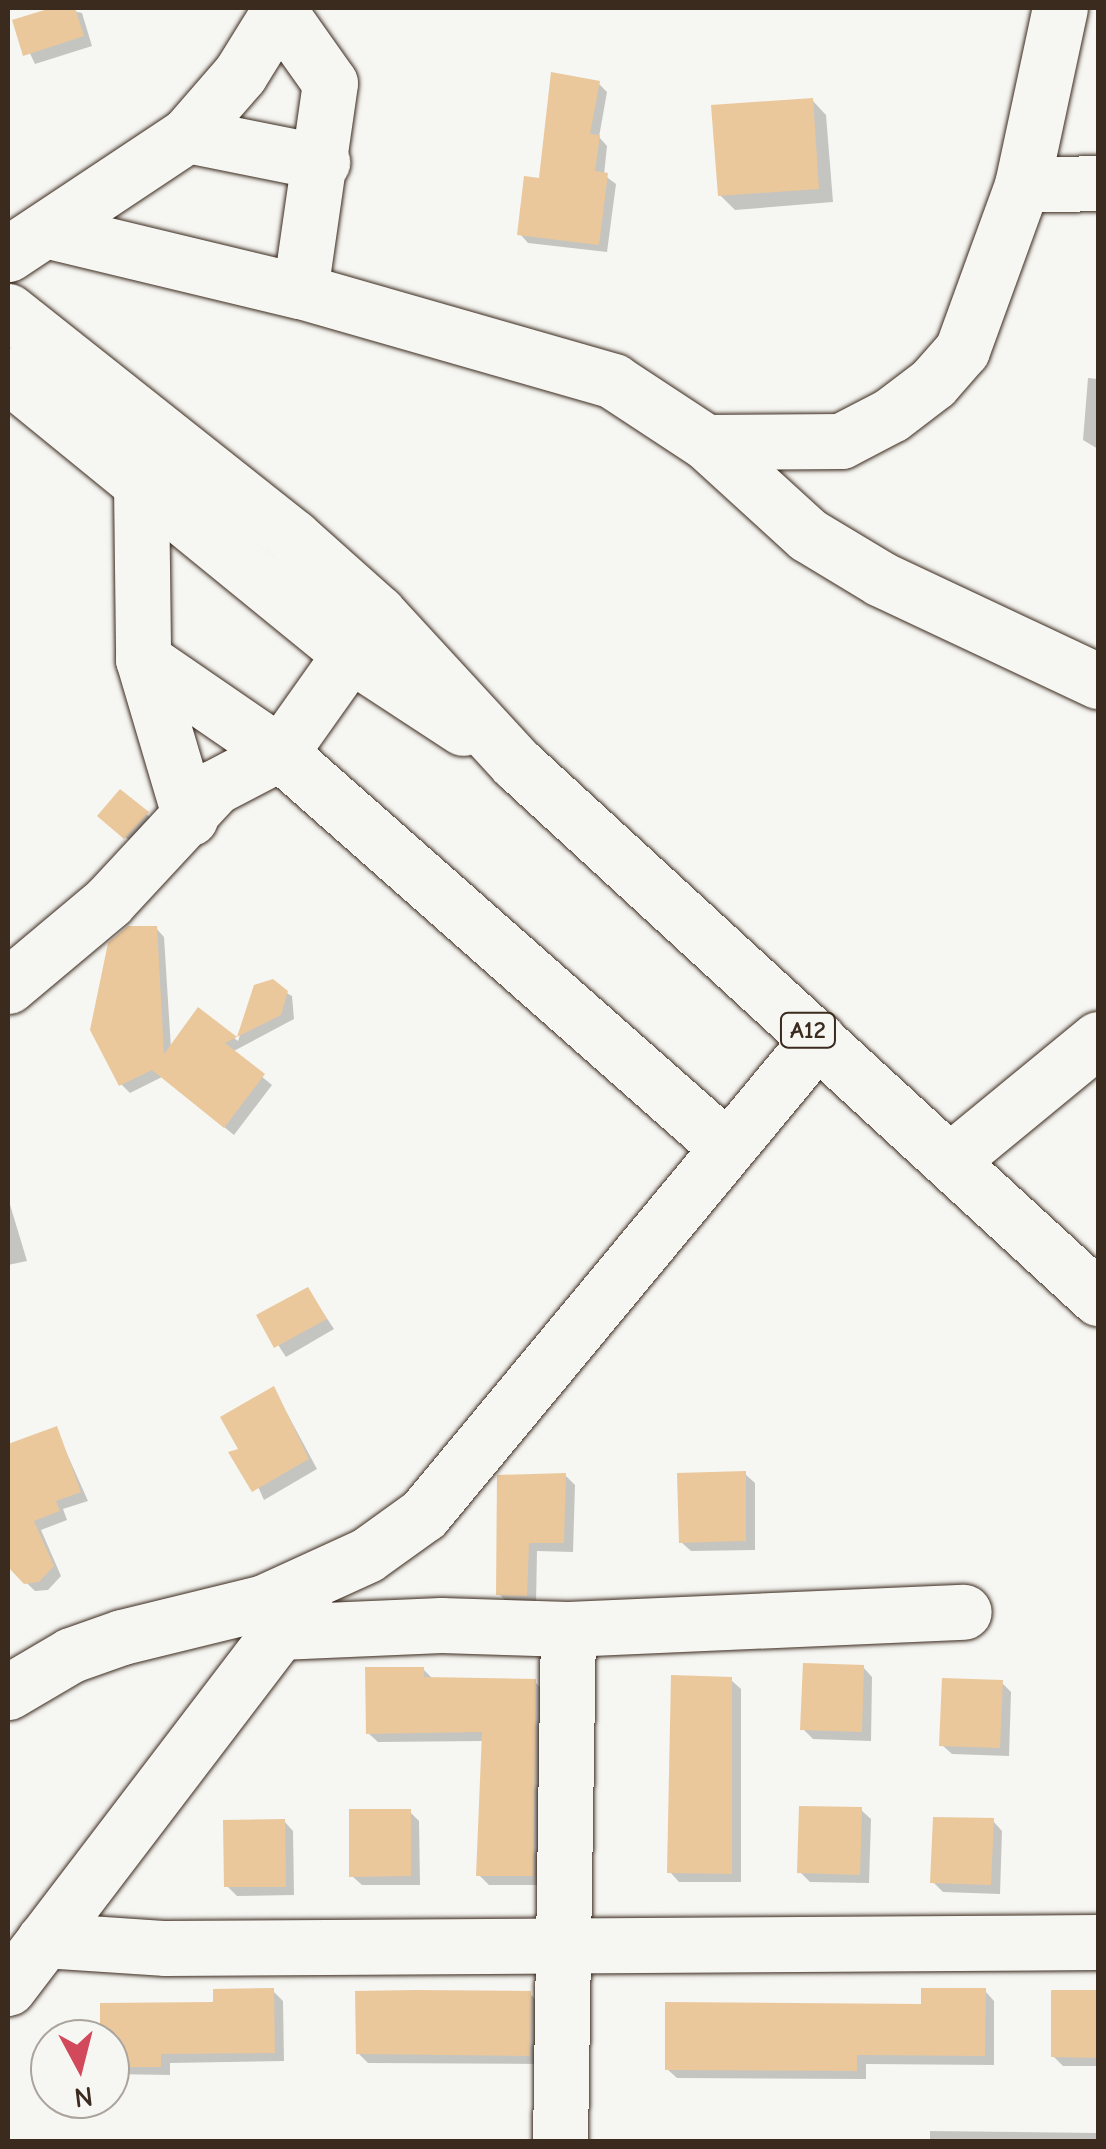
<!DOCTYPE html>
<html>
<head>
<meta charset="utf-8">
<style>
  body { margin:0 }
  #map { position:relative; width:1106px; height:2149px; overflow:hidden; background:#f6f6f2; font-family:"Comic Neue",sans-serif }
  div>[style] { position:absolute }
  .shadow>* { inset:0; background:#0003 }
  .building>* { inset:0; background:#eac89c }
  .roads { filter:drop-shadow(0 0 2px #3b2a1e) drop-shadow(0 0 2px #3b2a1e) }
  .minor>* { height:55px; margin:-27.5px; padding:0 27.5px; transform-origin:27.5px; border-radius:27.5px; background:#f6f6f2 }
  .major>* { height:55px; margin:-27.5px; padding:0 27.5px; transform-origin:27.5px; border-radius:27.5px; background:#f6f6f2 }
  span { translate:-50% -50%; white-space:nowrap; text-align:center; line-height:1.15; -webkit-text-stroke:10px #f6f6f2; paint-order:stroke }
  .shield-label span { padding:2px 8px; background:#f6f6f2; border:2px solid; border-radius:8px; -webkit-text-stroke-width:0 }
  .shield-label { font-size:25px; color:#3b2a1e; font-weight:700 }
  .frame { position:absolute; inset:0; border:10px solid #3b2a1e; pointer-events:none }
  .north { position:absolute; left:30px; top:2019px; width:100px; height:100px; box-sizing:border-box; background:#f6f6f2; border:2px solid #aba49d; border-radius:50%; rotate:173deg; font-size:28px; font-weight:700; line-height:40px; text-align:center; color:#3b2a1e }
  .north::after { content:''; display:block; margin:auto; width:35px; height:45px; background:#d1495b; clip-path:polygon(50% 0,100% 100%,50% 72%,0 100%) }
</style>
</head>
<body>
<div id="map">
  <div class="shadow">
    <div style="clip-path:polygon(60px 8px,82px 13px,92px 46px,35px 64px,15px 22px)"></div>
    <div style="clip-path:polygon(599px 84px,607px 92px,599px 137px,607px 146px,604px 175px,616px 184px,607px 252px,528px 243px,520px 234px,541px 180px)"></div>
    <div style="clip-path:polygon(812px 100px,826px 115px,833px 202px,735px 210px,720px 195px)"></div>
    <div style="clip-path:polygon(1088px 378px,1098px 379px,1098px 449px,1083px 440px)"></div>
    <div style="clip-path:polygon(120px 792px,151px 818px,130px 841px,104px 820px)"></div>
    <div style="clip-path:polygon(156px 928px,164px 937px,171px 1048px,199px 1011px,238px 1041px,257px 987px,267px 982px,292px 996px,294px 1019px,232px 1052px,272px 1085px,234px 1135px,162px 1077px,130px 1093px,121px 1084px)"></div>
    <div style="clip-path:polygon(8px 1198px,27px 1261px,8px 1265px)"></div>
    <div style="clip-path:polygon(308px 1290px,334px 1329px,286px 1357px,259px 1316px)"></div>
    <div style="clip-path:polygon(274px 1389px,317px 1469px,264px 1500px,242px 1451px)"></div>
    <div style="clip-path:polygon(56px 1429px,88px 1501px,63px 1509px,67px 1520px,41px 1530px,61px 1576px,48px 1590px,35px 1591px,10px 1567px,8px 1446px)"></div>
    <div style="clip-path:polygon(745px 1474px,755px 1483px,755px 1550px,691px 1551px,681px 1542px)"></div>
    <div style="clip-path:polygon(565px 1475px,575px 1485px,573px 1552px,537px 1551px,536px 1605px,509px 1604px,499px 1594px)"></div>
    <div style="clip-path:polygon(863px 1667px,872px 1677px,871px 1741px,813px 1739px,803px 1729px)"></div>
    <div style="clip-path:polygon(423px 1669px,434px 1680px,535px 1682px,545px 1692px,542px 1885px,489px 1885px,479px 1875px,484px 1741px,378px 1742px,368px 1733px)"></div>
    <div style="clip-path:polygon(731px 1680px,741px 1689px,741px 1882px,679px 1882px,670px 1872px)"></div>
    <div style="clip-path:polygon(1002px 1683px,1011px 1692px,1009px 1756px,952px 1754px,942px 1745px)"></div>
    <div style="clip-path:polygon(861px 1810px,871px 1819px,869px 1883px,810px 1882px,800px 1872px)"></div>
    <div style="clip-path:polygon(410px 1812px,419px 1821px,420px 1885px,362px 1885px,352px 1876px)"></div>
    <div style="clip-path:polygon(284px 1821px,293px 1831px,294px 1895px,237px 1896px,227px 1886px)"></div>
    <div style="clip-path:polygon(993px 1821px,1002px 1831px,1000px 1894px,943px 1892px,933px 1882px)"></div>
    <div style="clip-path:polygon(273px 1991px,283px 2001px,284px 2061px,170px 2063px,170px 2075px,110px 2074px,110px 2039px,103px 2039px)"></div>
    <div style="clip-path:polygon(985px 1991px,994px 2001px,994px 2065px,866px 2064px,866px 2079px,677px 2078px,667px 2069px)"></div>
    <div style="clip-path:polygon(1054px 1992px,1098px 1993px,1098px 2066px,1063px 2066px,1053px 2056px)"></div>
    <div style="clip-path:polygon(530px 1994px,540px 2004px,539px 2064px,368px 2063px,358px 2053px)"></div>
    <div style="clip-path:polygon(930px 2131px,1098px 2133px,1098px 2142px,930px 2142px)"></div>
    <div style="clip-path:polygon(347px 2140px,525px 2142px,347px 2142px)"></div>
  </div>
  <div class="building">
    <div style="clip-path:polygon(51px 8px,75px 8px,84px 36px,23px 56px,12px 20px)"></div>
    <div style="clip-path:polygon(551px 72px,600px 81px,590px 134px,600px 135px,595px 171px,608px 173px,599px 245px,517px 235px,524px 176px,539px 178px)"></div>
    <div style="clip-path:polygon(813px 98px,819px 189px,718px 196px,711px 105px)"></div>
    <div style="clip-path:polygon(120px 789px,149px 812px,124px 839px,97px 816px)"></div>
    <div style="clip-path:polygon(128px 926px,157px 926px,164px 1054px,198px 1007px,237px 1037px,254px 985px,273px 979px,288px 991px,281px 1015px,225px 1043px,265px 1074px,224px 1128px,152px 1070px,119px 1086px,90px 1030px,108px 943px)"></div>
    <div style="clip-path:polygon(308px 1287px,327px 1319px,274px 1348px,256px 1315px)"></div>
    <div style="clip-path:polygon(274px 1386px,309px 1459px,252px 1492px,228px 1452px,238px 1449px,220px 1417px)"></div>
    <div style="clip-path:polygon(57px 1426px,81px 1492px,56px 1501px,60px 1511px,34px 1521px,54px 1566px,39px 1582px,24px 1584px,8px 1567px,8px 1444px)"></div>
    <div style="clip-path:polygon(746px 1471px,746px 1541px,679px 1543px,677px 1473px)"></div>
    <div style="clip-path:polygon(566px 1473px,564px 1543px,529px 1543px,527px 1596px,496px 1595px,497px 1475px)"></div>
    <div style="clip-path:polygon(803px 1663px,864px 1665px,862px 1732px,800px 1730px)"></div>
    <div style="clip-path:polygon(365px 1667px,424px 1667px,424px 1677px,536px 1679px,533px 1876px,476px 1876px,482px 1732px,366px 1734px)"></div>
    <div style="clip-path:polygon(671px 1675px,732px 1677px,732px 1874px,667px 1873px)"></div>
    <div style="clip-path:polygon(942px 1678px,1003px 1680px,1000px 1748px,939px 1746px)"></div>
    <div style="clip-path:polygon(799px 1806px,862px 1807px,860px 1875px,797px 1873px)"></div>
    <div style="clip-path:polygon(349px 1809px,411px 1809px,411px 1876px,349px 1877px)"></div>
    <div style="clip-path:polygon(933px 1817px,994px 1818px,991px 1885px,930px 1883px)"></div>
    <div style="clip-path:polygon(285px 1819px,286px 1887px,224px 1887px,223px 1820px)"></div>
    <div style="clip-path:polygon(274px 1988px,275px 2053px,161px 2054px,161px 2067px,110px 2067px,110px 2039px,100px 2039px,100px 2003px,213px 2002px,213px 1989px)"></div>
    <div style="clip-path:polygon(921px 1988px,986px 1988px,985px 2056px,857px 2055px,857px 2071px,665px 2070px,665px 2002px,921px 2004px)"></div>
    <div style="clip-path:polygon(416px 1990px,531px 1991px,530px 2056px,356px 2054px,355px 1991px)"></div>
    <div style="clip-path:polygon(1051px 1990px,1098px 1990px,1098px 2058px,1051px 2057px)"></div>
  </div>
  <div class="roads">
    <div class="minor">
      <div style="left:279px;top:11px;width:88px;rotate:54.7deg"></div>
      <div style="left:330px;top:83px;width:210px;rotate:98.2deg"></div>
      <div style="left:187px;top:135px;width:138px;rotate:11.3deg"></div>
      <div style="left:1022px;top:185px;width:76px;rotate:-1.5deg"></div>
      <div style="left:45px;top:230px;width:262px;rotate:13.5deg"></div>
      <div style="left:300px;top:291px;width:326px;rotate:16deg"></div>
      <div style="left:613px;top:381px;width:111px;rotate:33.3deg"></div>
      <div style="left:706px;top:442px;width:138px;rotate:42.4deg"></div>
      <div style="left:808px;top:535px;width:85px;rotate:31.1deg"></div>
      <div style="left:881px;top:579px;width:240px;rotate:25.2deg"></div>
      <div style="left:8px;top:254px;width:215px;rotate:-33.6deg"></div>
      <div style="left:187px;top:135px;width:81px;rotate:-49deg"></div>
      <div style="left:240px;top:74px;width:78px;rotate:-58.2deg"></div>
      <div style="left:706px;top:442px;width:135px;rotate:-0.4deg"></div>
      <div style="left:841px;top:441px;width:56px;rotate:-27.5deg"></div>
      <div style="left:891px;top:415px;width:53px;rotate:-37.3deg"></div>
      <div style="left:933px;top:383px;width:44px;rotate:-48.7deg"></div>
      <div style="left:962px;top:350px;width:176px;rotate:-70deg"></div>
      <div style="left:1022px;top:185px;width:181px;rotate:-77.9deg"></div>
      <div style="left:141px;top:484px;width:175px;rotate:89.3deg"></div>
      <div style="left:143px;top:659px;width:166px;rotate:34.5deg"></div>
      <div style="left:280px;top:753px;width:594px;rotate:41.45deg"></div>
      <div style="left:143px;top:659px;width:166px;rotate:73.5deg"></div>
      <div style="left:8px;top:986px;width:131px;rotate:-40deg"></div>
      <div style="left:108px;top:902px;width:157px;rotate:-47.1deg"></div>
      <div style="left:215px;top:787px;width:73px;rotate:-27.6deg"></div>
      <div style="left:280px;top:753px;width:121px;rotate:-54.7deg"></div>
      <div style="left:952px;top:1159px;width:189px;rotate:-39.4deg"></div>
      <div style="left:279px;top:1632px;width:162px;rotate:-2.5deg"></div>
      <div style="left:441px;top:1625px;width:127px;rotate:1.8deg"></div>
      <div style="left:568px;top:1629px;width:396px;rotate:-2.5deg"></div>
      <div style="left:8px;top:1692px;width:73px;rotate:-30.4deg"></div>
      <div style="left:71px;top:1655px;width:54px;rotate:-19.4deg"></div>
      <div style="left:122px;top:1637px;width:146px;rotate:-13.8deg"></div>
      <div style="left:264px;top:1602px;width:113px;rotate:-24.5deg"></div>
      <div style="left:367px;top:1555px;width:70px;rotate:-35.7deg"></div>
      <div style="left:424px;top:1514px;width:617px;rotate:-50.33deg"></div>
      <div style="left:44px;top:1940px;width:122px;rotate:3.8deg"></div>
      <div style="left:166px;top:1948px;width:932px;rotate:-0.37deg"></div>
      <div style="left:8px;top:1988px;width:447px;rotate:-52.7deg"></div>
      <div style="left:279px;top:1632px;width:34px;rotate:-38deg"></div>
      <div style="left:560px;top:2142px;width:513px;rotate:-89.11deg"></div>
    </div>
    <div class="major">
      <div style="left:8px;top:311px;width:364px;rotate:38.4deg"></div>
      <div style="left:293px;top:537px;width:114px;rotate:41.8deg"></div>
      <div style="left:378px;top:613px;width:204px;rotate:47.4deg"></div>
      <div style="left:516px;top:763px;width:791px;rotate:42.59deg"></div>
      <div style="left:8px;top:375px;width:441px;rotate:39.2deg"></div>
      <div style="left:350px;top:654px;width:135px;rotate:33.2deg"></div>
    </div>
  </div>
  <div class="shield-label">
    <span style="left:808px;top:1030px">A12</span>
  </div>
  <div class="frame"></div>
  <div class="north">N</div>
</div>
</body>
</html>
